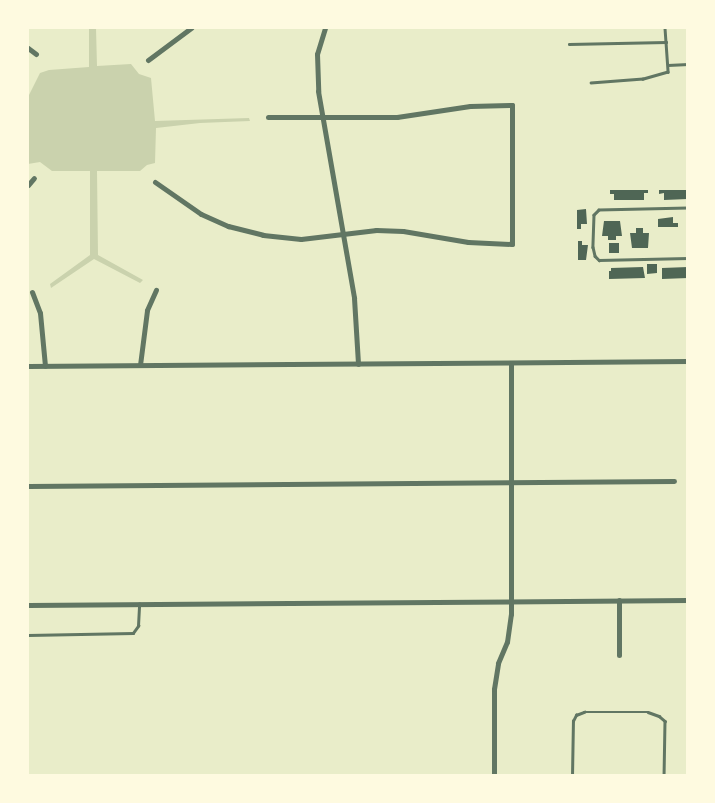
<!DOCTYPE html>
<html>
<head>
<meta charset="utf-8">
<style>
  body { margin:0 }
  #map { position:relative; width:715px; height:803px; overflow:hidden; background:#e9edc9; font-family:"Fira Sans",sans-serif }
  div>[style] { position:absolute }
  .green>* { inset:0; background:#cad2ad }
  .building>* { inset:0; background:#4f6655 }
  .service>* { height:2.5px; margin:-1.25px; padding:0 1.25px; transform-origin:1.25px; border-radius:1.25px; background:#617663 }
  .minor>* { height:5px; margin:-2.5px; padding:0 2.5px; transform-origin:2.5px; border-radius:2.5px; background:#617663 }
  span { translate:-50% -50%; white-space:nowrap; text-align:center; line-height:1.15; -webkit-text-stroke:4.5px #fefae0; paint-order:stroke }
  .frame { position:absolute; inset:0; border:29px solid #fefae0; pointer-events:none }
</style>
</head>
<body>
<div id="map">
  <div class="green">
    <div style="clip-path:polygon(89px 28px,96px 28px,97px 66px,131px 64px,139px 74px,151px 78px,155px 121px,249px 118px,250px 121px,200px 123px,156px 128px,155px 163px,147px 165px,140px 171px,97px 171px,98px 255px,143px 280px,140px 283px,94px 259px,51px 288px,50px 284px,90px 255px,90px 171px,52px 171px,40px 162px,28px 164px,28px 97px,40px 73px,49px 70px,89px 67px)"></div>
  </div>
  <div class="building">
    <div style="clip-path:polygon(610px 190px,648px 190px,648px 193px,644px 193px,644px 200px,614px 200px,614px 194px,610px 194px)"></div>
    <div style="clip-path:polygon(659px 190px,688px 190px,688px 199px,664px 200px,664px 193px,659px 194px)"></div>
    <div style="clip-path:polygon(586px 209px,587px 224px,581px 224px,581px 229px,577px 229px,577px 210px)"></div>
    <div style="clip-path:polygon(673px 217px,673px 223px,678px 223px,678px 227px,658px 227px,658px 219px)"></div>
    <div style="clip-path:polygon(604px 221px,620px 221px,622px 236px,616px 236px,616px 240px,608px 240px,608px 236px,602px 236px)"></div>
    <div style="clip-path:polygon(636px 228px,643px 228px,643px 233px,649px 233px,648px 248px,632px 248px,630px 233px,636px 233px)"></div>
    <div style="clip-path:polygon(578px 241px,582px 241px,582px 245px,588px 245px,586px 260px,578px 260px)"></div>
    <div style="clip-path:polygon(609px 243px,619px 243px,619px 253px,609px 253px)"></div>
    <div style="clip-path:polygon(647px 264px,657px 264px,657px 273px,647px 274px)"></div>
    <div style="clip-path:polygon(643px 267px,645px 278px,609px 279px,609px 271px,611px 271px,611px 268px)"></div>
    <div style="clip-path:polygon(688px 267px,688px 278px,662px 279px,662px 268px)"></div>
  </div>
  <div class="service">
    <div style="left:665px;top:28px;width:14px;rotate:86deg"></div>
    <div style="left:569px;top:44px;width:97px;rotate:-1.2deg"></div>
    <div style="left:666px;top:42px;width:30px;rotate:86deg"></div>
    <div style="left:668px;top:72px;width:26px;rotate:164deg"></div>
    <div style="left:643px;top:79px;width:52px;rotate:175.6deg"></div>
    <div style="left:668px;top:65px;width:20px;rotate:-3deg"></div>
    <div style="left:688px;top:208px;width:89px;rotate:178.7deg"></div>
    <div style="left:599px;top:210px;width:7px;rotate:135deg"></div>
    <div style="left:594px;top:215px;width:32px;rotate:92deg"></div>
    <div style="left:593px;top:247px;width:9px;rotate:77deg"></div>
    <div style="left:595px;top:256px;width:6px;rotate:45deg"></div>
    <div style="left:599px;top:260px;width:89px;rotate:-1.3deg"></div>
    <div style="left:28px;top:635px;width:105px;rotate:-1.1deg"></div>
    <div style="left:133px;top:633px;width:9px;rotate:-54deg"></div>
    <div style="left:138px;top:626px;width:22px;rotate:-87deg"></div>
    <div style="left:572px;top:776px;width:55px;rotate:-89deg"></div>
    <div style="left:573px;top:721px;width:7px;rotate:-63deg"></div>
    <div style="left:576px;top:715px;width:9px;rotate:-21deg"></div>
    <div style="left:584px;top:712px;width:64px"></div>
    <div style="left:648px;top:712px;width:12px;rotate:20deg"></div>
    <div style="left:659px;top:716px;width:8px;rotate:40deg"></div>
    <div style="left:665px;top:721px;width:55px;rotate:91deg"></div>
  </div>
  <div class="minor">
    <div style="left:325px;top:28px;width:27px;rotate:107deg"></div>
    <div style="left:317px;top:54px;width:37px;rotate:88deg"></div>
    <div style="left:318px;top:91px;width:210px;rotate:80.1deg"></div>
    <div style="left:354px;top:298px;width:66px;rotate:86.5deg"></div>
    <div style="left:28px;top:48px;width:10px;rotate:37deg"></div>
    <div style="left:148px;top:60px;width:54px;rotate:-36.7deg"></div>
    <div style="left:155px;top:182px;width:56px;rotate:34.8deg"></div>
    <div style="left:201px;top:214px;width:30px;rotate:24deg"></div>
    <div style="left:228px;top:226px;width:36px;rotate:14deg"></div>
    <div style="left:263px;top:235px;width:38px;rotate:6deg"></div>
    <div style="left:301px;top:239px;width:76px;rotate:-6.8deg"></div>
    <div style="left:376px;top:230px;width:27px;rotate:2deg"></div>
    <div style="left:403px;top:231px;width:66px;rotate:9.6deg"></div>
    <div style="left:468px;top:242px;width:44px;rotate:2.6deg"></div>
    <div style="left:512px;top:244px;width:139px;rotate:-90deg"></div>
    <div style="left:512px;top:105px;width:42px;rotate:178.6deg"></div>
    <div style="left:470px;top:106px;width:74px;rotate:171.4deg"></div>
    <div style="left:397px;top:117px;width:129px;rotate:180deg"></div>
    <div style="left:28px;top:185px;width:9px;rotate:-49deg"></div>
    <div style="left:32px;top:292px;width:22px;rotate:69deg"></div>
    <div style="left:40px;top:313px;width:53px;rotate:84.6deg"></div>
    <div style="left:140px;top:365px;width:55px;rotate:-82.7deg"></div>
    <div style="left:147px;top:310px;width:22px;rotate:-66deg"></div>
    <div style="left:28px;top:366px;width:660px;rotate:-0.43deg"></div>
    <div style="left:28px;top:486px;width:646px;rotate:-0.44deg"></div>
    <div style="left:619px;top:600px;width:55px;rotate:90deg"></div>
    <div style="left:28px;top:605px;width:660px;rotate:-0.43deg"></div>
    <div style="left:494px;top:776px;width:87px;rotate:-90deg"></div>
    <div style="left:494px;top:689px;width:26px;rotate:-81deg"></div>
    <div style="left:498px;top:663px;width:23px;rotate:-67deg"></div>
    <div style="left:507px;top:642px;width:28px;rotate:-82deg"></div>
    <div style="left:511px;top:614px;width:251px;rotate:-90deg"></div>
  </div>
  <div class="frame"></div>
</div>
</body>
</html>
